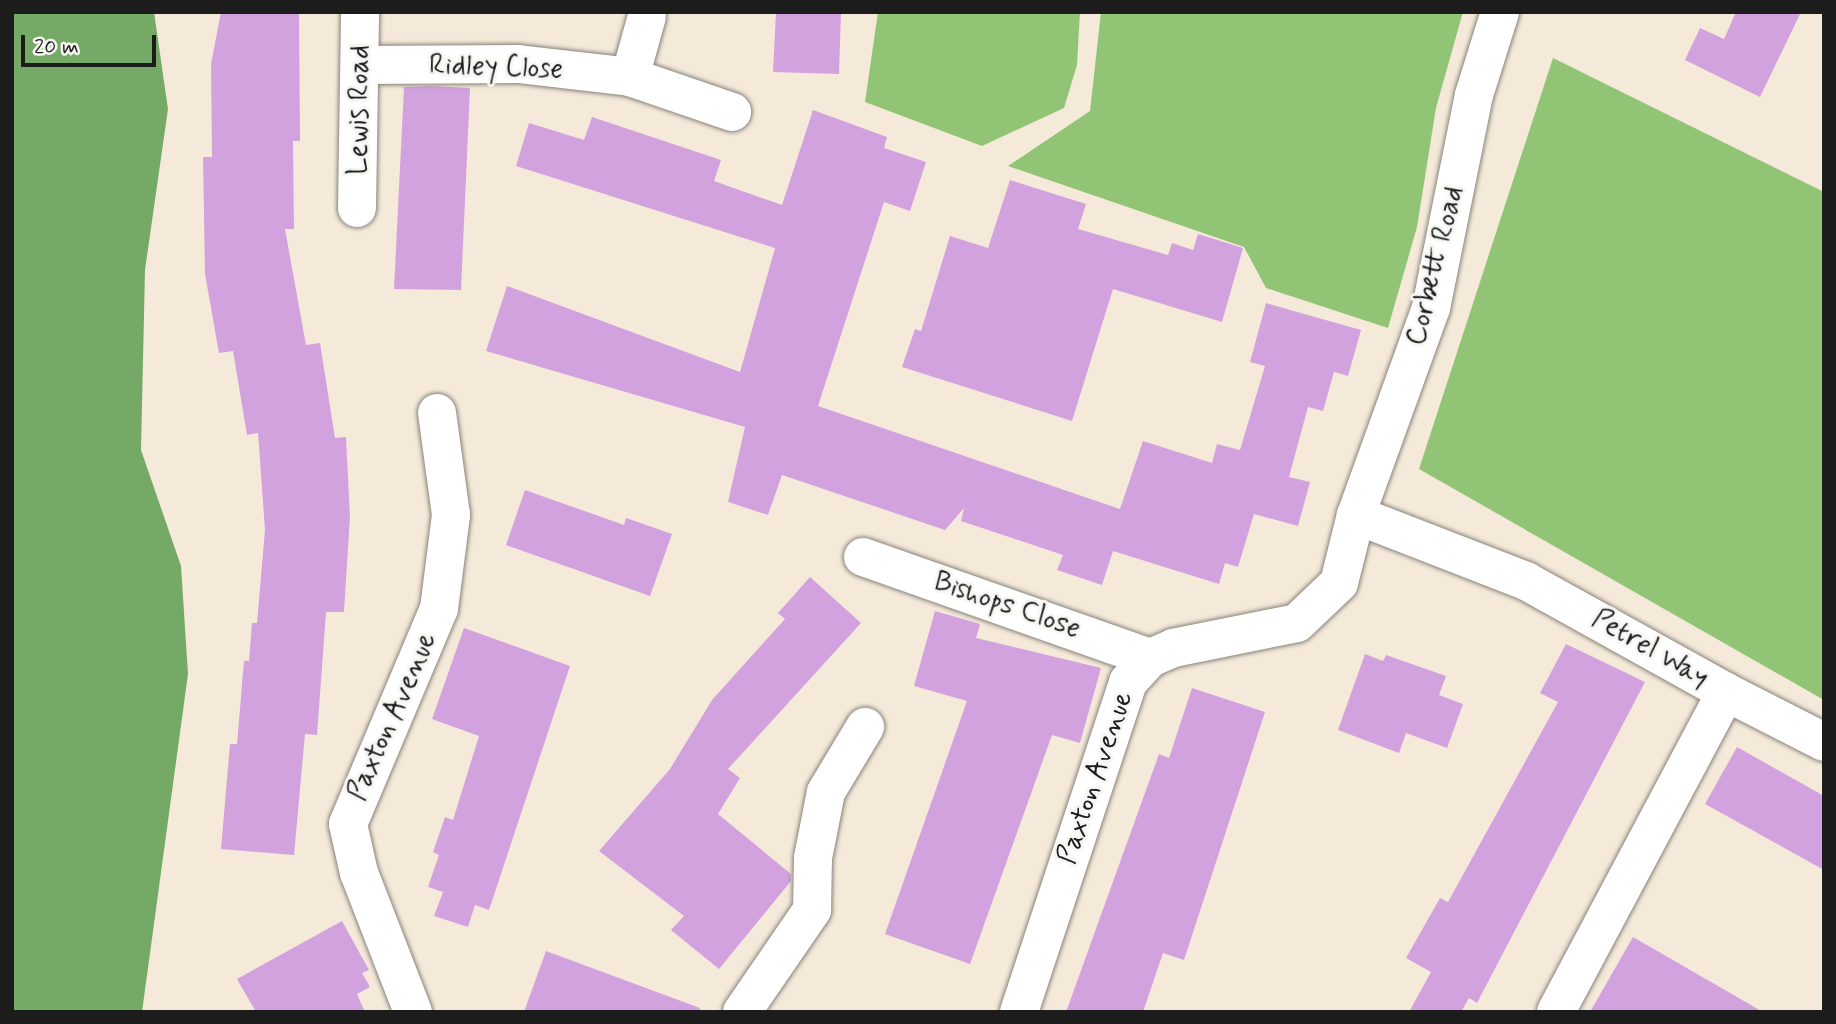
<!DOCTYPE html>
<html>
<head>
<meta charset="utf-8">
<style>
  body { margin:0 }
  #map { position:relative; width:1836px; height:1024px; overflow:hidden; background:#f5eada; font-family:Mynerve,sans-serif }
  div>[style] { position:absolute }
  .green>* { inset:0; background:#91c475 }
  .forest>* { inset:0; background:#74aa66 }
  .building>* { inset:0; background:#d2a2df }
  .roads { filter:drop-shadow(0 0 2px #88837b) drop-shadow(0 0 2px #88837b) }
  .minor>* { height:38px; margin:-19px; padding:0 19px; transform-origin:19px; border-radius:19px; background:#fff }
  span { translate:-50% -50%; white-space:nowrap; text-align:center; line-height:1.15; -webkit-text-stroke:6px #f6f6f2; paint-order:stroke }
  .street-label { font-size:28px; color:#1c1c1c }
  .frame { position:absolute; inset:0; border:14px solid #1c1c1c; pointer-events:none }
  .scale { position:absolute; left:21px; top:35px; width:135px; height:32px; box-sizing:border-box; border:4px solid #1c1c1c; border-top:0; padding-left:9px; font-size:21px; line-height:24px; white-space:nowrap; color:#1c1c1c; -webkit-text-stroke:5px #f6f6f2; paint-order:stroke }
</style>
</head>
<body>
<div id="map">
  <div class="green">
    <div style="clip-path:polygon(878px 12px,1080px 12px,1077px 65px,1064px 108px,982px 146px,865px 102px)"></div>
    <div style="clip-path:polygon(1101px 12px,1463px 12px,1436px 108px,1417px 227px,1388px 328px,1266px 288px,1244px 247px,1008px 166px,1090px 111px)"></div>
    <div style="clip-path:polygon(1553px 58px,1824px 192px,1824px 700px,1419px 469px)"></div>
  </div>
  <div class="forest">
    <div style="clip-path:polygon(12px 12px,154px 12px,168px 109px,145px 270px,141px 450px,181px 566px,188px 674px,142px 1012px,12px 1012px)"></div>
  </div>
  <div class="building">
    <div style="clip-path:polygon(221px 12px,299px 12px,300px 141px,293px 141px,294px 229px,285px 229px,306px 345px,320px 343px,335px 438px,346px 437px,350px 517px,344px 612px,326px 612px,317px 735px,305px 734px,294px 855px,221px 849px,230px 744px,237px 744px,244px 661px,249px 661px,252px 623px,257px 623px,265px 530px,258px 433px,247px 435px,233px 351px,219px 353px,205px 274px,203px 157px,212px 157px,211px 64px)"></div>
    <div style="clip-path:polygon(776px 12px,841px 12px,839px 74px,773px 72px)"></div>
    <div style="clip-path:polygon(1736px 12px,1801px 12px,1760px 97px,1685px 60px,1700px 28px,1724px 39px)"></div>
    <div style="clip-path:polygon(430px 86px,470px 88px,461px 290px,394px 289px,404px 87px)"></div>
    <div style="clip-path:polygon(813px 110px,887px 137px,884px 148px,926px 162px,910px 211px,884px 202px,818px 406px,1120px 509px,1143px 441px,1212px 463px,1217px 444px,1240px 450px,1265px 366px,1250px 362px,1266px 303px,1361px 330px,1348px 376px,1334px 372px,1323px 411px,1308px 407px,1289px 477px,1310px 482px,1298px 526px,1254px 514px,1238px 567px,1225px 563px,1219px 584px,1113px 551px,1102px 585px,1057px 570px,1063px 555px,961px 521px,964px 508px,945px 530px,782px 475px,768px 515px,728px 502px,745px 427px,486px 351px,507px 286px,740px 372px,775px 248px,516px 166px,529px 123px,584px 140px,592px 117px,721px 160px,714px 181px,782px 205px)"></div>
    <div style="clip-path:polygon(1010px 180px,1086px 204px,1078px 229px,1168px 255px,1172px 243px,1193px 250px,1198px 234px,1243px 248px,1222px 322px,1113px 289px,1072px 421px,902px 367px,915px 329px,921px 331px,950px 236px,988px 248px)"></div>
    <div style="clip-path:polygon(525px 490px,624px 525px,626px 518px,672px 534px,650px 596px,506px 545px)"></div>
    <div style="clip-path:polygon(810px 577px,861px 623px,728px 769px,740px 778px,718px 814px,791px 874px,791px 881px,719px 969px,671px 930px,684px 916px,599px 851px,670px 769px,712px 700px,785px 619px,778px 613px)"></div>
    <div style="clip-path:polygon(935px 611px,980px 624px,976px 638px,1101px 668px,1080px 743px,1052px 735px,970px 964px,885px 934px,967px 701px,914px 686px)"></div>
    <div style="clip-path:polygon(464px 628px,570px 666px,489px 910px,475px 905px,468px 927px,434px 916px,443px 892px,428px 887px,439px 855px,433px 852px,445px 817px,453px 820px,479px 736px,432px 719px)"></div>
    <div style="clip-path:polygon(1566px 644px,1645px 682px,1477px 1003px,1469px 998px,1461px 1012px,1409px 1012px,1431px 972px,1406px 958px,1440px 898px,1448px 902px,1558px 702px,1540px 693px)"></div>
    <div style="clip-path:polygon(1365px 654px,1383px 661px,1386px 655px,1446px 676px,1439px 695px,1463px 704px,1447px 748px,1406px 733px,1399px 753px,1338px 730px)"></div>
    <div style="clip-path:polygon(1192px 688px,1265px 712px,1184px 960px,1163px 953px,1143px 1012px,1066px 1012px,1159px 754px,1169px 758px)"></div>
    <div style="clip-path:polygon(1737px 747px,1824px 796px,1824px 870px,1705px 804px)"></div>
    <div style="clip-path:polygon(342px 921px,369px 970px,362px 973px,370px 987px,357px 994px,365px 1012px,256px 1012px,237px 979px)"></div>
    <div style="clip-path:polygon(1633px 937px,1763px 1012px,1590px 1012px)"></div>
    <div style="clip-path:polygon(546px 951px,700px 1008px,699px 1012px,524px 1012px)"></div>
  </div>
  <div class="roads">
    <div class="minor">
      <div style="left:363px;top:65px;width:155px;rotate:-0.4deg"></div>
      <div style="left:518px;top:64px;width:113px;rotate:6.6deg"></div>
      <div style="left:630px;top:77px;width:108px;rotate:18.9deg"></div>
      <div style="left:630px;top:77px;width:63px;rotate:-74.4deg"></div>
      <div style="left:357px;top:208px;width:196px;rotate:-89.1deg"></div>
      <div style="left:1356px;top:515px;width:182px;rotate:21.2deg"></div>
      <div style="left:1526px;top:581px;width:229px;rotate:29deg"></div>
      <div style="left:1726px;top:692px;width:362px;rotate:118deg"></div>
      <div style="left:863px;top:557px;width:304px;rotate:19.4deg"></div>
      <div style="left:1726px;top:692px;width:110px;rotate:27deg"></div>
      <div style="left:413px;top:1012px;width:149px;rotate:-111.2deg"></div>
      <div style="left:359px;top:873px;width:50px;rotate:-102.7deg"></div>
      <div style="left:348px;top:824px;width:233px;rotate:-67.1deg"></div>
      <div style="left:439px;top:609px;width:95px;rotate:-82.7deg"></div>
      <div style="left:451px;top:515px;width:103px;rotate:-97.8deg"></div>
      <div style="left:742px;top:1012px;width:124px;rotate:-55.5deg"></div>
      <div style="left:812px;top:910px;width:52px;rotate:-88.9deg"></div>
      <div style="left:813px;top:858px;width:67px;rotate:-78.9deg"></div>
      <div style="left:826px;top:792px;width:76px;rotate:-59deg"></div>
      <div style="left:1019px;top:1012px;width:348px;rotate:-71.7deg"></div>
      <div style="left:1128px;top:682px;width:33px;rotate:-47deg"></div>
      <div style="left:1150px;top:658px;width:25px;rotate:-23deg"></div>
      <div style="left:1173px;top:648px;width:126px;rotate:-11.4deg"></div>
      <div style="left:1297px;top:623px;width:58px;rotate:-43.6deg"></div>
      <div style="left:1339px;top:583px;width:70px;rotate:-76deg"></div>
      <div style="left:1356px;top:515px;width:220px;rotate:-70.1deg"></div>
      <div style="left:1431px;top:308px;width:217px;rotate:-78.6deg"></div>
      <div style="left:1474px;top:95px;width:87px;rotate:-72.6deg"></div>
    </div>
  </div>
  <div class="street-label">
    <span style="left:496px;top:68px;rotate:2deg">Ridley Close</span>
    <span style="left:360px;top:110px;rotate:-89deg">Lewis Road</span>
    <span style="left:1436px;top:266px;rotate:-76deg">Corbett Road</span>
    <span style="left:1007px;top:606px;rotate:19deg">Bishops Close</span>
    <span style="left:1650px;top:649px;rotate:30deg">Petrel Way</span>
    <span style="left:393px;top:717px;rotate:-66deg">Paxton Avenue</span>
    <span style="left:1096px;top:778px;rotate:-71deg">Paxton Avenue</span>
  </div>
  <div class="frame"></div>
  <div class="scale">20 m</div>
</div>
</body>
</html>
